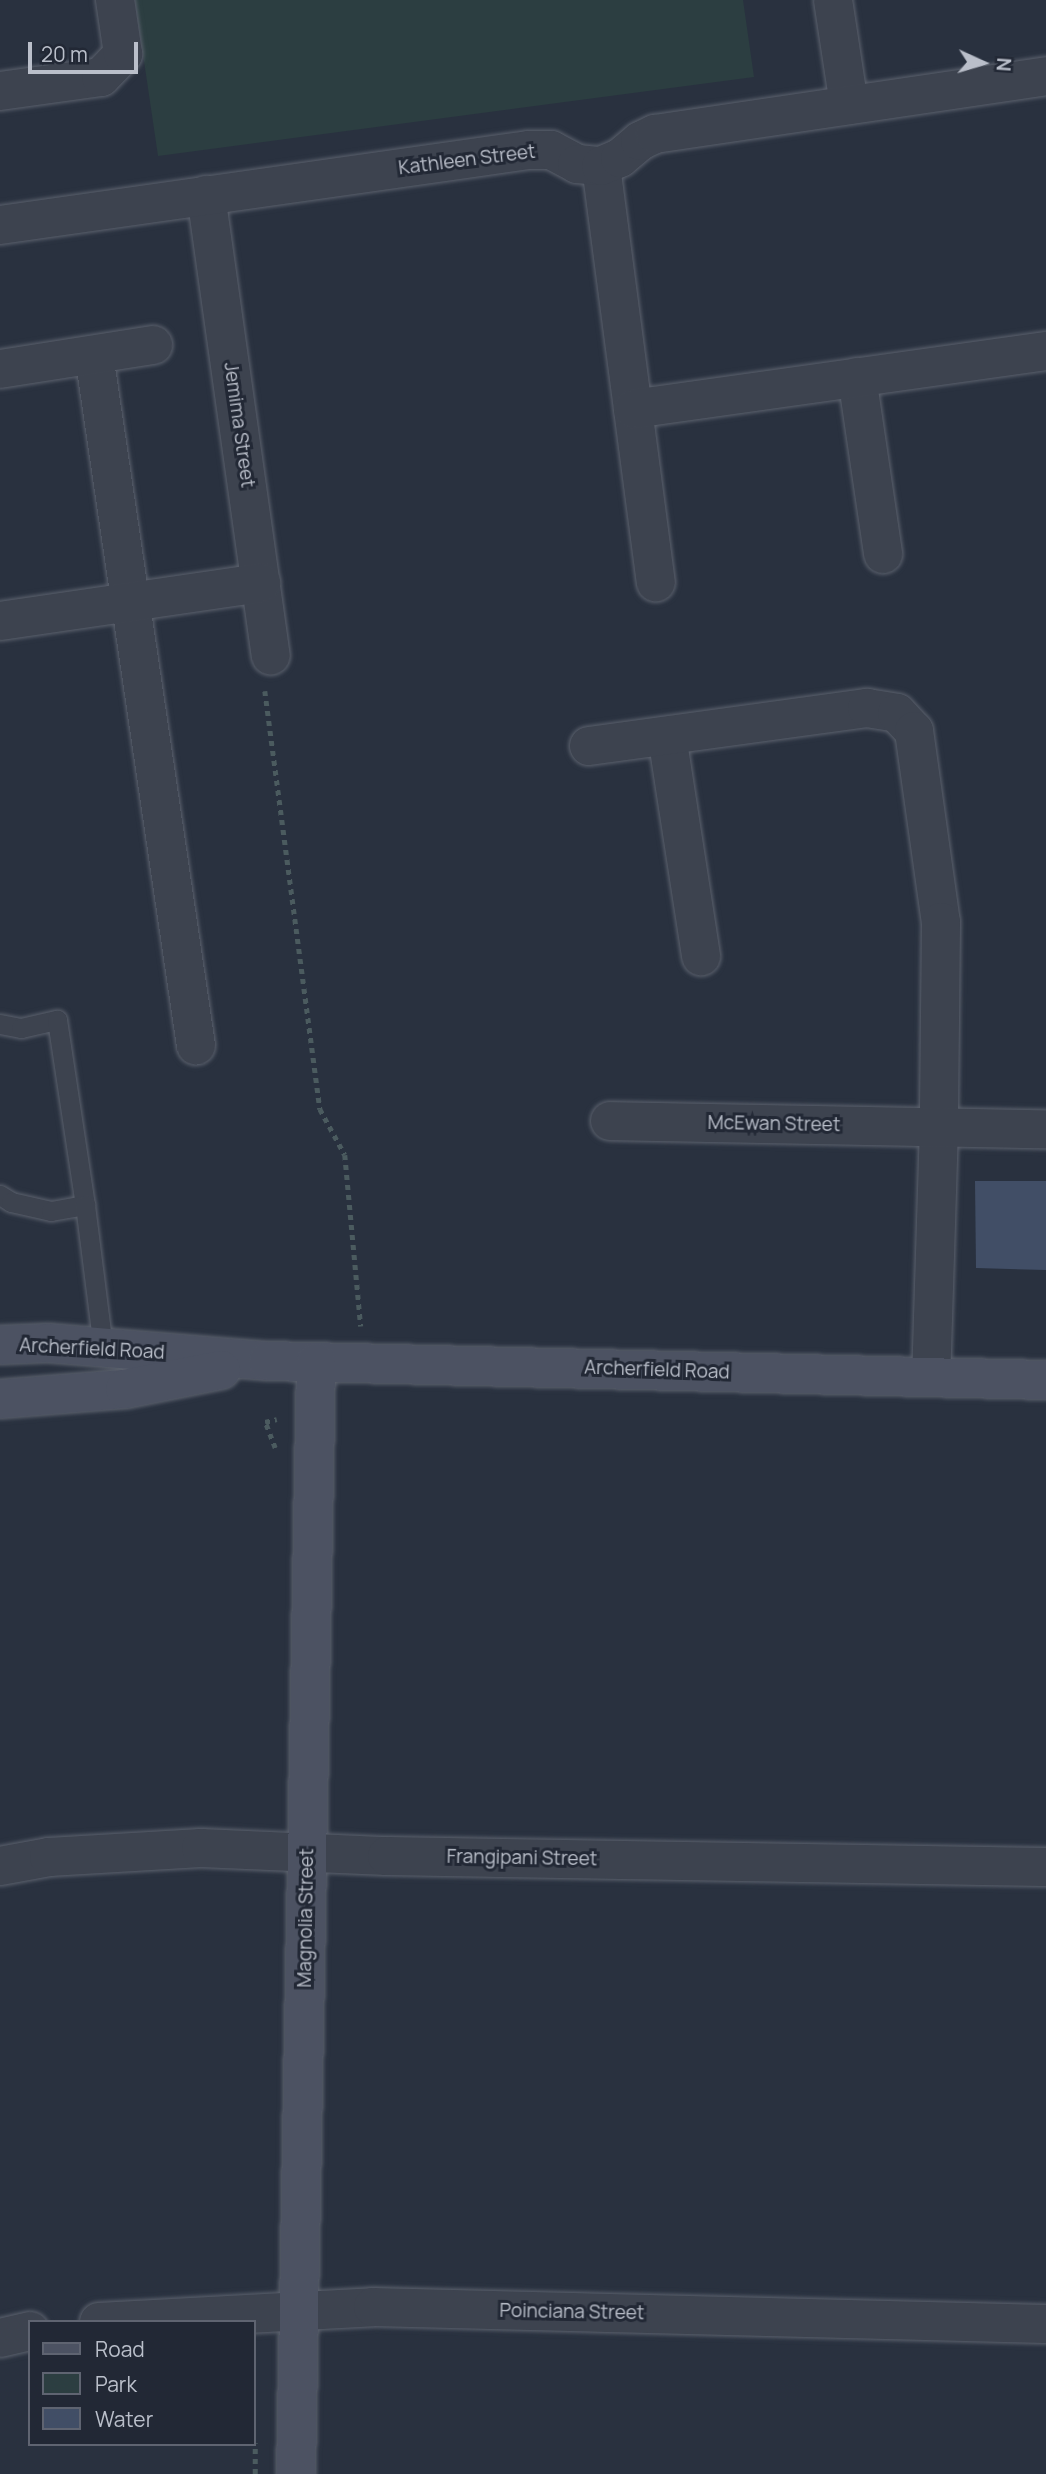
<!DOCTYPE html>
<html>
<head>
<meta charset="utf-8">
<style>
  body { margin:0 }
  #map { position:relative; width:1046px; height:2474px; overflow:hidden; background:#29313f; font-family:Manrope,sans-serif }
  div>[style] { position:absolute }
  .green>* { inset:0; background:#2c3e41 }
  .water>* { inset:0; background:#414e66 }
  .path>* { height:4.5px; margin-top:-2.25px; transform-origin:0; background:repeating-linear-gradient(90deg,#4b5b5f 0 5px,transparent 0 10px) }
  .roads { filter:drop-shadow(0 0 2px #5b616d) drop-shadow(0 0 2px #5b616d) }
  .lane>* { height:19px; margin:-9.5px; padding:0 9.5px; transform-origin:9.5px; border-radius:9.5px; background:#3d434f }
  .street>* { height:38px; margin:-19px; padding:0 19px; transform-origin:19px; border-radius:19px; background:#3d434f }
  .secondary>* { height:38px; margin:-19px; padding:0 19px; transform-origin:19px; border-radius:19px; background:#4c5262 }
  span { translate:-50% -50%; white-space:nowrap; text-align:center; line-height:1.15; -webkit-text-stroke:6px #222835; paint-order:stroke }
  .street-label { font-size:19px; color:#babfca }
  .legend { position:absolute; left:28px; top:2320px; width:228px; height:126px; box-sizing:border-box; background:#222835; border:2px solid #5f6471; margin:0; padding:9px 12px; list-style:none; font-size:21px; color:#babfca }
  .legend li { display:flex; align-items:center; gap:14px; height:35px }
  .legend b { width:35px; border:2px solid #5f6471 }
  .north { position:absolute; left:948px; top:28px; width:70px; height:70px; -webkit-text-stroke:5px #222835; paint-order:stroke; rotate:94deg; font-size:19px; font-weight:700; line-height:28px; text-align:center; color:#babfca }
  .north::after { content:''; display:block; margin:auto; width:24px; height:32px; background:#babfca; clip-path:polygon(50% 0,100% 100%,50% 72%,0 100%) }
  .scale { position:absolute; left:28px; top:42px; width:110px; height:32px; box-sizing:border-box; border:4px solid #babfca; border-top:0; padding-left:9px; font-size:21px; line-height:24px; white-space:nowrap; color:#babfca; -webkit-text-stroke:5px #222835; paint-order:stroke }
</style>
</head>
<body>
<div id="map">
  <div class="green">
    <div style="clip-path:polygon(135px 0,743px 0,754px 77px,158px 156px)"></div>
  </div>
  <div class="water">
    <div style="clip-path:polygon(975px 1181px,1046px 1181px,1046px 1270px,976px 1268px)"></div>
  </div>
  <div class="path">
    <div style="left:265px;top:691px;width:422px;rotate:82.5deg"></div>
    <div style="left:320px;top:1109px;width:52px;rotate:61.5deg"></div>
    <div style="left:345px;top:1155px;width:172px;rotate:84.7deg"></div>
    <div style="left:275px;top:1448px;width:28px;rotate:-111deg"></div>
    <div style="left:265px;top:1422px;width:12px;rotate:-14deg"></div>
    <div style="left:255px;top:2474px;width:31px;rotate:-90deg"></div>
  </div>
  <div class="roads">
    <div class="lane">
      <div style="left:0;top:1024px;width:21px;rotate:11deg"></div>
      <div style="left:21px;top:1028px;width:37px;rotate:-13deg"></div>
      <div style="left:57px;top:1020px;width:187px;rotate:81.4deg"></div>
      <div style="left:0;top:1195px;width:13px;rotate:32deg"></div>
      <div style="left:11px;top:1202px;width:41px;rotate:12.7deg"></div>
      <div style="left:51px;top:1211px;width:35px;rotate:-10deg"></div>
      <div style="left:85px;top:1205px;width:144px;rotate:82.8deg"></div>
    </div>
    <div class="street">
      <div style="left:833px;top:0;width:106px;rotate:81.3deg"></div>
      <div style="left:0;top:91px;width:102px;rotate:-7.9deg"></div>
      <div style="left:101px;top:77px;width:32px;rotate:-46deg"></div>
      <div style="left:123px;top:54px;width:55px;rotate:-98.4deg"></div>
      <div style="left:601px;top:166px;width:420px;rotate:82.5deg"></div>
      <div style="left:206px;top:195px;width:465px;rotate:82deg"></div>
      <div style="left:0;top:225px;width:534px;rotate:-8.07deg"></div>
      <div style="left:529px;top:150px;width:22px"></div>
      <div style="left:551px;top:150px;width:30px;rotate:28deg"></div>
      <div style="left:577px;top:164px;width:24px;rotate:5deg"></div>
      <div style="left:601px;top:166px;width:21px;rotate:-23deg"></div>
      <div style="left:620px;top:158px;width:26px;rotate:-40deg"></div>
      <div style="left:640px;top:141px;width:17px;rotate:-25deg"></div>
      <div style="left:655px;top:134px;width:395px;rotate:-8.4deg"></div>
      <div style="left:94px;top:355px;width:698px;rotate:81.6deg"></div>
      <div style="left:0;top:369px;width:155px;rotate:-8.9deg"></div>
      <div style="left:857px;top:377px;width:179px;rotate:81.6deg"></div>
      <div style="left:633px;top:409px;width:417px;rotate:-8deg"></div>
      <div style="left:0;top:621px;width:264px;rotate:-8.3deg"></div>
      <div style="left:667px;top:736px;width:223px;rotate:81.2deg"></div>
      <div style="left:589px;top:746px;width:281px;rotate:-7.8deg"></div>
      <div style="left:867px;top:708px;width:30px;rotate:9deg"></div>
      <div style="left:897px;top:713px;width:25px;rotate:47deg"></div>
      <div style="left:914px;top:731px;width:193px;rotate:82deg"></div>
      <div style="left:941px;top:922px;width:205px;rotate:90.6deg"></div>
      <div style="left:939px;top:1127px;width:250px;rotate:91.8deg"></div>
      <div style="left:610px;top:1121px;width:436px;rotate:1.1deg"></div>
      <div style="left:0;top:1866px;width:50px;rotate:-10.4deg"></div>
      <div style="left:49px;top:1857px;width:152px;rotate:-3.4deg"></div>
      <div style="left:201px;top:1848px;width:186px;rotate:2.5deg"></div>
      <div style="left:387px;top:1856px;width:659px;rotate:0.96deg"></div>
      <div style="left:99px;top:2322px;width:274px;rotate:-3.1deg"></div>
      <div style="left:373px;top:2307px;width:673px;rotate:1.45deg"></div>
      <div style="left:0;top:2338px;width:31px;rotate:-13deg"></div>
    </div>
    <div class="secondary">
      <div style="left:0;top:1345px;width:48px;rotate:-2.4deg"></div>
      <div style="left:48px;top:1343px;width:221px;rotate:4.7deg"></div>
      <div style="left:268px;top:1361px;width:778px;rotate:1.4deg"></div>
      <div style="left:0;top:1399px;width:125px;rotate:-4.6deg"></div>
      <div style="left:125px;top:1389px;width:98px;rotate:-11.2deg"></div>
      <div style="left:296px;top:2474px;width:1112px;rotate:-88.97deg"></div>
    </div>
  </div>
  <div class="street-label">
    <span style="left:467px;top:160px;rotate:-7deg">Kathleen Street</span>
    <span style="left:239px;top:425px;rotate:82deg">Jemima Street</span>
    <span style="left:774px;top:1124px;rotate:1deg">McEwan Street</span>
    <span style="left:92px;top:1349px;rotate:3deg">Archerfield Road</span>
    <span style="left:657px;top:1370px;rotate:2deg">Archerfield Road</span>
    <span style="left:522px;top:1858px;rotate:1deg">Frangipani Street</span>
    <span style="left:306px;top:1918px;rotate:-89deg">Magnolia Street</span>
    <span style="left:572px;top:2312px;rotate:1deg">Poinciana Street</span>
  </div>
  <ul class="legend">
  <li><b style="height:9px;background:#4c5262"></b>Road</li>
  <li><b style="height:19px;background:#2c3e41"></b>Park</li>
  <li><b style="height:19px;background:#414e66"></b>Water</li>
  </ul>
  <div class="north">N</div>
  <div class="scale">20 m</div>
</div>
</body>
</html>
